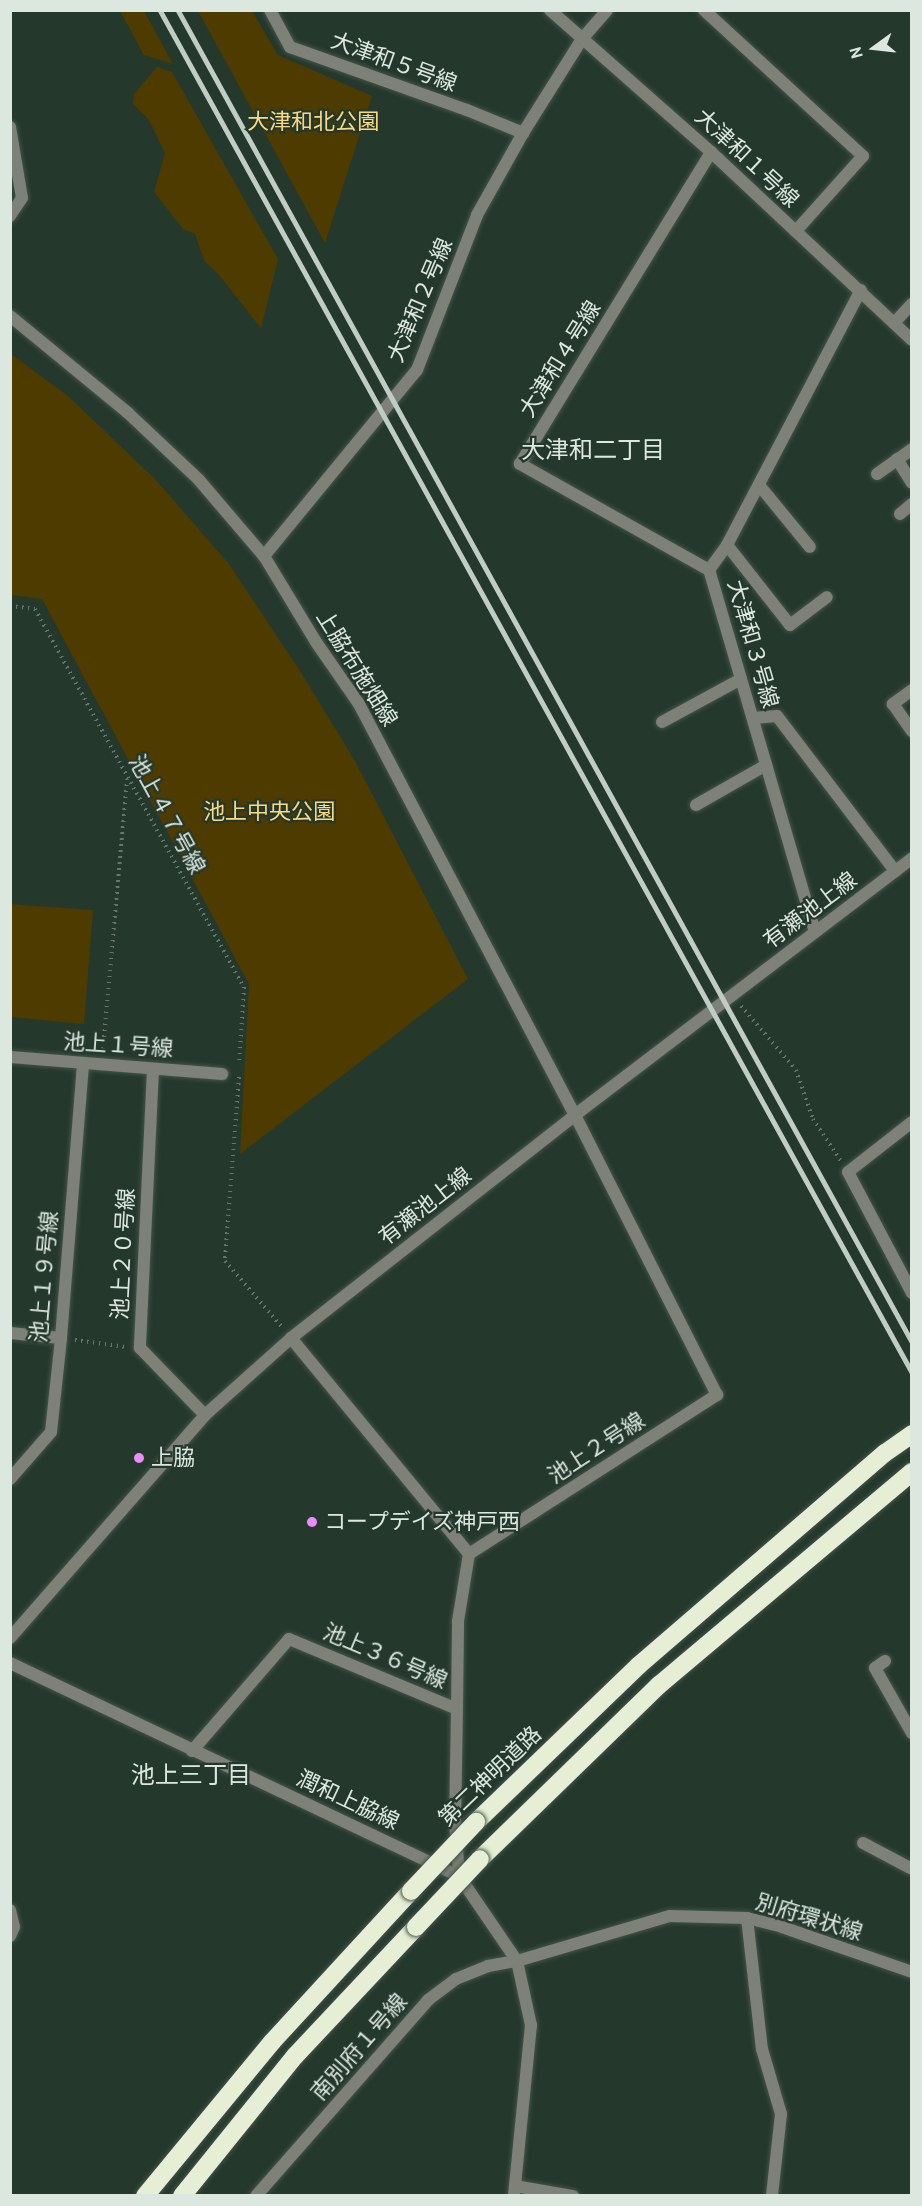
<!DOCTYPE html>
<html>
<head>
<meta charset="utf-8">
<style>
  body { margin:0 }
  #map { position:relative; width:922px; height:2206px; overflow:hidden; background:#25382c; font-family:Cabin,"Noto Sans JP",sans-serif }
  div>[style] { position:absolute }
  .green>* { inset:0; background:#4e3b00 }
  .path>* { height:4px; margin-top:-2px; transform-origin:0; background:repeating-linear-gradient(90deg,#66766c 0 1.5px,transparent 0 6px) }
  .roads { filter:drop-shadow(0 0 2px #425449) drop-shadow(0 0 2px #425449) }
  .minor>* { height:12px; margin:-6px; padding:0 6px; transform-origin:6px; border-radius:6px; background:#7e8177 }
  .tertiary>* { height:12px; margin:-6px; padding:0 6px; transform-origin:6px; border-radius:6px; background:#7e8177 }
  .motorway>* { height:18px; margin:-9px; padding:0 9px; transform-origin:9px; border-radius:9px; background:#e6eed5 }
  .rail>* { height:4.5px; margin:-2.25px; padding:0 2.25px; transform-origin:2.25px; border-radius:2.25px; background:#c0cdc4 }
  .bridges { filter:drop-shadow(0 0 2px #425449) drop-shadow(0 0 2px #425449) }
  .motorway-bridge>* { height:18px; margin:-9px; padding:0 9px; transform-origin:9px; border-radius:9px; background:#e6eed5 }
  .dots>* { width:16px; height:16px; translate:-50% -50%; box-sizing:border-box; border:3px solid #25382c; border-radius:50% }
  span { translate:-50% -50%; white-space:nowrap; text-align:center; line-height:1.15; -webkit-text-stroke:4.5px #25382c; paint-order:stroke }
  .street-label { font-size:22px; color:#dbe7df }
  .park-label { font-size:22px; color:#fad980 }
  .poi-label { font-size:22px; color:#dbe7df }
  .left { translate:0 -50%; text-align:left }
  .neighbourhood-label { font-size:24px; color:#dbe7df }
  .frame { position:absolute; inset:0; border:12px solid #dbe7df; pointer-events:none }
  .north { position:absolute; left:844px; top:18px; width:60px; height:60px; -webkit-text-stroke:4px #25382c; paint-order:stroke; rotate:255deg; font-size:16px; font-weight:700; line-height:24px; text-align:center; color:#dbe7df }
  .north::after { content:''; display:block; margin:auto; width:21px; height:27px; background:#dbe7df; clip-path:polygon(50% 0,100% 100%,50% 72%,0 100%) }
</style>
</head>
<body>
<div id="map">
  <div class="green">
    <div style="clip-path:polygon(120px 11px,144px 11px,173px 64px,144px 55px)"></div>
    <div style="clip-path:polygon(198px 11px,252px 11px,278px 55px,372px 96px,325px 243px)"></div>
    <div style="clip-path:polygon(157px 67px,172px 72px,278px 259px,261px 328px,219px 275px,204px 260px,195px 234px,183px 229px,154px 192px,165px 153px,149px 120px,133px 104px,134px 94px)"></div>
    <div style="clip-path:polygon(11px 354px,68px 396px,155px 479px,229px 564px,300px 671px,355px 761px,468px 979px,240px 1154px,249px 984px,42px 599px,11px 595px)"></div>
    <div style="clip-path:polygon(10px 904px,93px 910px,84px 1024px,11px 1017px)"></div>
  </div>
  <div class="path">
    <div style="left:10px;top:606px;width:25px;rotate:7deg"></div>
    <div style="left:35px;top:609px;width:432px;rotate:61.1deg"></div>
    <div style="left:244px;top:987px;width:78px;rotate:93.7deg"></div>
    <div style="left:741px;top:1006px;width:84px;rotate:49.3deg"></div>
    <div style="left:796px;top:1070px;width:52px;rotate:70.9deg"></div>
    <div style="left:813px;top:1119px;width:50px;rotate:56.3deg"></div>
    <div style="left:103px;top:1049px;width:271px;rotate:-84.9deg"></div>
    <div style="left:239px;top:1077px;width:185px;rotate:94.4deg"></div>
    <div style="left:225px;top:1261px;width:87px;rotate:49.2deg"></div>
    <div style="left:75px;top:1340px;width:52px;rotate:7.7deg"></div>
  </div>
  <div class="roads">
    <div class="minor">
      <div style="left:270px;top:10px;width:42px;rotate:61.6deg"></div>
      <div style="left:290px;top:47px;width:188px;rotate:19.6deg"></div>
      <div style="left:467px;top:110px;width:61px;rotate:22.3deg"></div>
      <div style="left:704px;top:10px;width:216px;rotate:42.6deg"></div>
      <div style="left:863px;top:156px;width:101px;rotate:131.8deg"></div>
      <div style="left:10px;top:127px;width:72px;rotate:80.4deg"></div>
      <div style="left:22px;top:198px;width:22px;rotate:124deg"></div>
      <div style="left:894px;top:323px;width:26px;rotate:-47deg"></div>
      <div style="left:897px;top:459px;width:28px;rotate:58deg"></div>
      <div style="left:877px;top:474px;width:43px;rotate:-35.5deg"></div>
      <div style="left:759px;top:485px;width:80px;rotate:50.6deg"></div>
      <div style="left:900px;top:514px;width:16px;rotate:-40deg"></div>
      <div style="left:727px;top:545px;width:102px;rotate:51.8deg"></div>
      <div style="left:790px;top:625px;width:46px;rotate:-37.1deg"></div>
      <div style="left:264px;top:556px;width:241px;rotate:-50.6deg"></div>
      <div style="left:417px;top:370px;width:166px;rotate:-68.8deg"></div>
      <div style="left:477px;top:215px;width:94px;rotate:-60.7deg"></div>
      <div style="left:523px;top:133px;width:111px;rotate:-57.9deg"></div>
      <div style="left:582px;top:39px;width:38px;rotate:-49deg"></div>
      <div style="left:709px;top:570px;width:217px;rotate:-150.7deg"></div>
      <div style="left:520px;top:464px;width:366px;rotate:-58.5deg"></div>
      <div style="left:912px;top:690px;width:24px;rotate:144deg"></div>
      <div style="left:893px;top:704px;width:33px;rotate:55deg"></div>
      <div style="left:753px;top:718px;width:24px;rotate:-5deg"></div>
      <div style="left:777px;top:716px;width:195px;rotate:52.7deg"></div>
      <div style="left:662px;top:722px;width:90px;rotate:-28.6deg"></div>
      <div style="left:696px;top:805px;width:81px;rotate:-29.7deg"></div>
      <div style="left:815px;top:932px;width:377px;rotate:-106.3deg"></div>
      <div style="left:709px;top:570px;width:31px;rotate:-54deg"></div>
      <div style="left:727px;top:545px;width:288px;rotate:-62.3deg"></div>
      <div style="left:153px;top:1069px;width:279px;rotate:92.7deg"></div>
      <div style="left:140px;top:1348px;width:93px;rotate:45.9deg"></div>
      <div style="left:912px;top:1122px;width:81px;rotate:142deg"></div>
      <div style="left:848px;top:1172px;width:137px;rotate:62.1deg"></div>
      <div style="left:10px;top:1333px;width:51px;rotate:5.6deg"></div>
      <div style="left:10px;top:1479px;width:62px;rotate:-48.9deg"></div>
      <div style="left:51px;top:1432px;width:95px;rotate:-83.9deg"></div>
      <div style="left:61px;top:1338px;width:275px;rotate:-85.4deg"></div>
      <div style="left:885px;top:1661px;width:12px;rotate:145deg"></div>
      <div style="left:875px;top:1668px;width:75px;rotate:60.4deg"></div>
      <div style="left:457px;top:1709px;width:112px;rotate:91deg"></div>
      <div style="left:455px;top:1821px;width:55px;rotate:85.8deg"></div>
      <div style="left:192px;top:1751px;width:148px;rotate:-49.1deg"></div>
      <div style="left:289px;top:1639px;width:182px;rotate:22.6deg"></div>
      <div style="left:457px;top:1709px;width:88px;rotate:-89.3deg"></div>
      <div style="left:458px;top:1621px;width:68px;rotate:-80.7deg"></div>
      <div style="left:469px;top:1554px;width:295px;rotate:-32.7deg"></div>
      <div style="left:717px;top:1395px;width:314px;rotate:-116.9deg"></div>
      <div style="left:863px;top:1843px;width:55px;rotate:28deg"></div>
      <div style="left:10px;top:1910px;width:17px;rotate:77deg"></div>
      <div style="left:14px;top:1927px;width:10px;rotate:114deg"></div>
      <div style="left:747px;top:1918px;width:132px;rotate:83.5deg"></div>
      <div style="left:762px;top:2049px;width:68px;rotate:73.7deg"></div>
      <div style="left:781px;top:2114px;width:82px;rotate:96.3deg"></div>
      <div style="left:515px;top:2186px;width:59px;rotate:9.8deg"></div>
      <div style="left:256px;top:2196px;width:261px;rotate:-48.7deg"></div>
      <div style="left:428px;top:2000px;width:35px;rotate:-37deg"></div>
      <div style="left:456px;top:1979px;width:35px;rotate:-22deg"></div>
      <div style="left:488px;top:1966px;width:29px;rotate:-10deg"></div>
    </div>
    <div class="tertiary">
      <div style="left:550px;top:10px;width:215px;rotate:41.4deg"></div>
      <div style="left:711px;top:152px;width:275px;rotate:43.1deg"></div>
      <div style="left:10px;top:316px;width:153px;rotate:39.4deg"></div>
      <div style="left:128px;top:413px;width:98px;rotate:43.3deg"></div>
      <div style="left:199px;top:480px;width:100px;rotate:49.5deg"></div>
      <div style="left:264px;top:556px;width:100px;rotate:58.8deg"></div>
      <div style="left:316px;top:642px;width:75px;rotate:55.3deg"></div>
      <div style="left:359px;top:704px;width:464px;rotate:62.3deg"></div>
      <div style="left:10px;top:1057px;width:213px;rotate:4.6deg"></div>
      <div style="left:291px;top:1338px;width:280px;rotate:50.5deg"></div>
      <div style="left:10px;top:1638px;width:296px;rotate:-48.8deg"></div>
      <div style="left:205px;top:1415px;width:115px;rotate:-41.8deg"></div>
      <div style="left:291px;top:1338px;width:361px;rotate:-38.1deg"></div>
      <div style="left:575px;top:1115px;width:424px;rotate:-37.3deg"></div>
      <div style="left:10px;top:1663px;width:497px;rotate:25.4deg"></div>
      <div style="left:459px;top:1876px;width:103px;rotate:55.7deg"></div>
      <div style="left:517px;top:1961px;width:66px;rotate:77.7deg"></div>
      <div style="left:531px;top:2025px;width:172px;rotate:95.7deg"></div>
      <div style="left:517px;top:1961px;width:159px;rotate:-16.4deg"></div>
      <div style="left:670px;top:1916px;width:77px;rotate:1.5deg"></div>
      <div style="left:747px;top:1918px;width:36px;rotate:14deg"></div>
      <div style="left:782px;top:1927px;width:138px;rotate:19.1deg"></div>
    </div>
    <div class="motorway">
      <div style="left:476px;top:1822px;width:225px;rotate:-43.9deg"></div>
      <div style="left:638px;top:1666px;width:326px;rotate:-40.8deg"></div>
      <div style="left:885px;top:1453px;width:33px;rotate:-35deg"></div>
      <div style="left:480px;top:1859px;width:250px;rotate:-44.2deg"></div>
      <div style="left:659px;top:1685px;width:331px;rotate:-40.1deg"></div>
      <div style="left:145px;top:2196px;width:200px;rotate:-50.5deg"></div>
      <div style="left:272px;top:2042px;width:205px;rotate:-47.4deg"></div>
      <div style="left:182px;top:2196px;width:180px;rotate:-51.1deg"></div>
      <div style="left:295px;top:2056px;width:177px;rotate:-46.8deg"></div>
    </div>
  </div>
  <div class="rail">
    <div style="left:160px;top:10px;width:1556px;rotate:61.1deg"></div>
    <div style="left:178px;top:10px;width:1521px;rotate:61.14deg"></div>
  </div>
  <div class="bridges">
    <div class="motorway-bridge">
      <div style="left:411px;top:1891px;width:95px;rotate:-46.7deg"></div>
      <div style="left:416px;top:1927px;width:93px;rotate:-46.7deg"></div>
    </div>
  </div>
  <div class="dots">
    <div style="left:139px;top:1458px;background:#e98dfe"></div>
    <div style="left:312px;top:1522px;background:#e98dfe"></div>
  </div>
  <div class="street-label">
    <span style="left:394px;top:62px;rotate:20deg">大津和５号線</span>
    <span style="left:747px;top:158px;rotate:43deg">大津和１号線</span>
    <span style="left:420px;top:300px;rotate:-67deg">大津和２号線</span>
    <span style="left:560px;top:359px;rotate:-58deg">大津和４号線</span>
    <span style="left:753px;top:644px;rotate:74deg">大津和３号線</span>
    <span style="left:357px;top:668px;rotate:58deg">上脇布施畑線</span>
    <span style="left:167px;top:814px;rotate:61deg">池上４７号線</span>
    <span style="left:810px;top:910px;rotate:-37deg">有瀬池上線</span>
    <span style="left:118px;top:1045px;rotate:4deg">池上１号線</span>
    <span style="left:425px;top:1206px;rotate:-38deg">有瀬池上線</span>
    <span style="left:123px;top:1254px;rotate:-87deg">池上２０号線</span>
    <span style="left:44px;top:1277px;rotate:-85deg">池上１９号線</span>
    <span style="left:596px;top:1448px;rotate:-33deg">池上２号線</span>
    <span style="left:385px;top:1656px;rotate:23deg">池上３６号線</span>
    <span style="left:490px;top:1776px;rotate:-44deg">第二神明道路</span>
    <span style="left:348px;top:1800px;rotate:25deg">潤和上脇線</span>
    <span style="left:809px;top:1917px;rotate:17deg">別府環状線</span>
    <span style="left:359px;top:2047px;rotate:-49deg">南別府１号線</span>
  </div>
  <div class="park-label">
    <span style="left:313px;top:122px">大津和北公園</span>
    <span style="left:269px;top:812px">池上中央公園</span>
  </div>
  <div class="poi-label">
    <span class="left" style="left:151px;top:1458px">上脇</span>
    <span class="left" style="left:324px;top:1522px">コープデイズ神戸西</span>
  </div>
  <div class="neighbourhood-label">
    <span style="left:593px;top:450px">大津和二丁目</span>
    <span style="left:191px;top:1775px">池上三丁目</span>
  </div>
  <div class="frame"></div>
  <div class="north">N</div>
</div>
</body>
</html>
